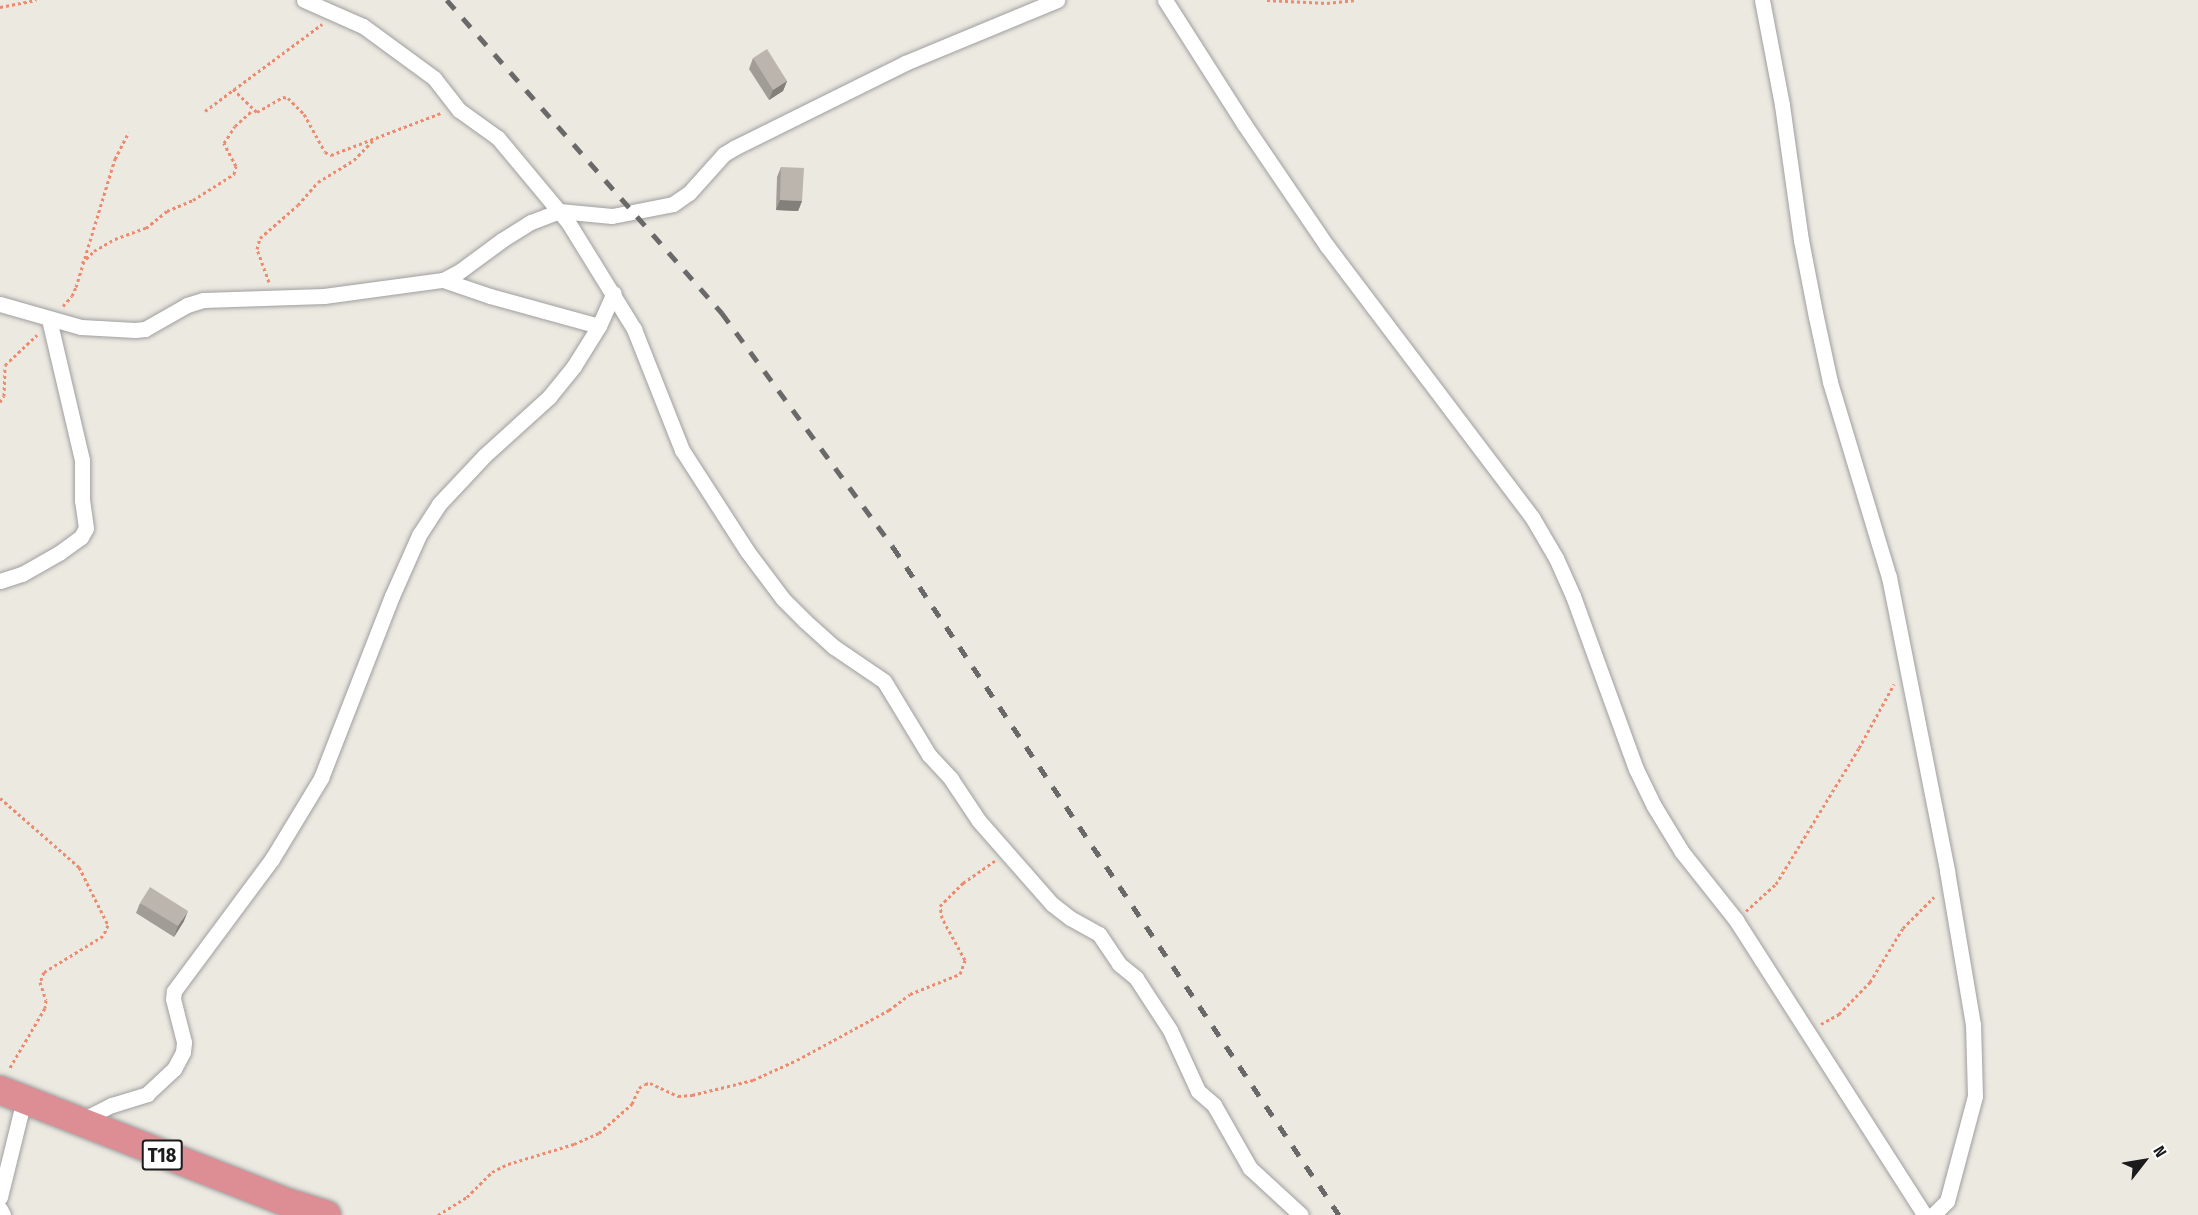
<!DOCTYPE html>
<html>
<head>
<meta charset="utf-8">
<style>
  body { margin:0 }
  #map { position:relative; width:2198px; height:1215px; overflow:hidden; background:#ece9e1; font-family:"Fira Sans Condensed",sans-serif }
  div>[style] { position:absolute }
  .path>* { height:3px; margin-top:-1.5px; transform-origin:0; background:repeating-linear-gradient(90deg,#ed8b70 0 3px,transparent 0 6px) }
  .roads { filter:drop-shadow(0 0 2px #9f9f9f) drop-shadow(0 0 2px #9f9f9f) }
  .street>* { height:15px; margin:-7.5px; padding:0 7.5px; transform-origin:7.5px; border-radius:7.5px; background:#fff }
  .highway>* { height:28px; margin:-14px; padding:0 14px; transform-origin:14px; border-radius:14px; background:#dd8e94 }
  .rail>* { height:4.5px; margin-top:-2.25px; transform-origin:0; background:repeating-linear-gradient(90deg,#696969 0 12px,transparent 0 24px) }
  .wall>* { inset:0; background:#a19c96 }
  .shaded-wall>* { inset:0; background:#837f7a }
  .building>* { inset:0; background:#bbb5ae }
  span { translate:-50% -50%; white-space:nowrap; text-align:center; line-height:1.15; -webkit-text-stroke:4.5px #fff; paint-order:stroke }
  .shield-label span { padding:2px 4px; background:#fff; border:2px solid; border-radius:4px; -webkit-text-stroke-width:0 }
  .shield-label { font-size:20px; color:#1b1b1b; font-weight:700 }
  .north { position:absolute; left:2114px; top:1131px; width:60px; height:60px; -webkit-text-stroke:4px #fff; paint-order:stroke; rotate:59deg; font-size:16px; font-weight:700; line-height:24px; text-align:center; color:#1b1b1b }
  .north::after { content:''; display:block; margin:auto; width:21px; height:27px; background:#1b1b1b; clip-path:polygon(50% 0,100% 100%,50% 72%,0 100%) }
</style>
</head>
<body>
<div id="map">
  <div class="path">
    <div style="left:1267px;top:0;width:60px;rotate:2.9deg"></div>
    <div style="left:1327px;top:3px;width:27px;rotate:-6deg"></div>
    <div style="left:0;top:7px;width:37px;rotate:-11deg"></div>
    <div style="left:233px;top:89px;width:33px;rotate:44deg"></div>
    <div style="left:257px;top:112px;width:30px;rotate:-30deg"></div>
    <div style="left:283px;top:97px;width:5px;rotate:11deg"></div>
    <div style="left:288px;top:98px;width:23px;rotate:45deg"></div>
    <div style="left:304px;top:114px;width:43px;rotate:61.1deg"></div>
    <div style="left:325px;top:152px;width:7px;rotate:27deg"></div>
    <div style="left:331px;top:155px;width:118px;rotate:-20.9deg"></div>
    <div style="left:205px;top:111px;width:146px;rotate:-36.6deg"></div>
    <div style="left:82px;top:263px;width:17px;rotate:-45deg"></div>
    <div style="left:94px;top:251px;width:24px;rotate:-30deg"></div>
    <div style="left:115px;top:239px;width:33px;rotate:-20deg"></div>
    <div style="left:146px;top:228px;width:27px;rotate:-39deg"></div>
    <div style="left:167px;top:211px;width:28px;rotate:-23deg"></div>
    <div style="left:193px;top:200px;width:49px;rotate:-32.4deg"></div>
    <div style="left:234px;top:174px;width:8px;rotate:-76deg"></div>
    <div style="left:236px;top:166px;width:26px;rotate:-118deg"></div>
    <div style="left:224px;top:143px;width:20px;rotate:-57deg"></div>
    <div style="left:235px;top:126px;width:24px;rotate:-42deg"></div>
    <div style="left:269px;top:282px;width:35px;rotate:-110deg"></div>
    <div style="left:257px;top:249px;width:11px;rotate:-75deg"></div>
    <div style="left:260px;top:238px;width:50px;rotate:-41deg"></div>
    <div style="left:298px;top:205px;width:30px;rotate:-49deg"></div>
    <div style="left:318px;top:182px;width:42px;rotate:-31.4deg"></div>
    <div style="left:354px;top:160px;width:30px;rotate:-46deg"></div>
    <div style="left:63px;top:306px;width:13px;rotate:-48deg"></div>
    <div style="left:72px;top:296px;width:10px;rotate:-66deg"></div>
    <div style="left:76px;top:287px;width:134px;rotate:-73.1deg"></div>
    <div style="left:115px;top:159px;width:30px;rotate:-63deg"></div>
    <div style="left:0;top:402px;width:7px;rotate:-56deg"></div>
    <div style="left:4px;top:396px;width:31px;rotate:-88deg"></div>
    <div style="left:5px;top:365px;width:44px;rotate:-43.2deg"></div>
    <div style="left:0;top:798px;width:105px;rotate:41.1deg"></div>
    <div style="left:79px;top:867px;width:65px;rotate:63.4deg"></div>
    <div style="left:108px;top:925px;width:12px;rotate:114deg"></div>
    <div style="left:103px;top:936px;width:69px;rotate:148.6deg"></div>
    <div style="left:44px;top:972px;width:11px;rotate:112deg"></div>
    <div style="left:40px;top:982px;width:19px;rotate:72deg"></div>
    <div style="left:46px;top:1000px;width:8px;rotate:97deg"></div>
    <div style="left:45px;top:1008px;width:71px;rotate:120.5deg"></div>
    <div style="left:1746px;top:911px;width:40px;rotate:-42deg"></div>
    <div style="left:1776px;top:884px;width:159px;rotate:-58.6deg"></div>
    <div style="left:1859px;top:748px;width:73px;rotate:-61.3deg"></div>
    <div style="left:1821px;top:1024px;width:21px;rotate:-29deg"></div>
    <div style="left:1839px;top:1014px;width:45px;rotate:-45.9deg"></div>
    <div style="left:1870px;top:982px;width:63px;rotate:-58.6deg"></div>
    <div style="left:1903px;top:928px;width:44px;rotate:-45deg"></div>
    <div style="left:438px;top:1215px;width:34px;rotate:-32deg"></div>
    <div style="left:467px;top:1197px;width:35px;rotate:-45deg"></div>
    <div style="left:492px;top:1172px;width:18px;rotate:-27deg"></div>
    <div style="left:508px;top:1164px;width:69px;rotate:-16.9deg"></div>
    <div style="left:574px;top:1144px;width:27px;rotate:-24deg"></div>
    <div style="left:599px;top:1133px;width:44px;rotate:-41.3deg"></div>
    <div style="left:632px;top:1104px;width:17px;rotate:-66deg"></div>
    <div style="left:639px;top:1088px;width:7px;rotate:-34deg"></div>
    <div style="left:645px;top:1084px;width:5px;rotate:-11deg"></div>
    <div style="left:650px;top:1083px;width:31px;rotate:25deg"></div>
    <div style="left:678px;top:1096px;width:14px;rotate:-4deg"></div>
    <div style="left:692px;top:1095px;width:63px;rotate:-13.8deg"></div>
    <div style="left:753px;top:1080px;width:48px;rotate:-24.4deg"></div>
    <div style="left:797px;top:1060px;width:105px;rotate:-28.5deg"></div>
    <div style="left:889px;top:1010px;width:26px;rotate:-37deg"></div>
    <div style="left:910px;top:994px;width:54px;rotate:-21.8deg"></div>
    <div style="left:960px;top:974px;width:15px;rotate:-70deg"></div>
    <div style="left:965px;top:960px;width:48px;rotate:-118.7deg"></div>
    <div style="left:942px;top:918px;width:12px;rotate:-99deg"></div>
    <div style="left:940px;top:906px;width:33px;rotate:-45deg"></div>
    <div style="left:963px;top:883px;width:39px;rotate:-35deg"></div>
  </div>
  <div class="roads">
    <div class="street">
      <div style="left:304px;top:0;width:64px;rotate:23.8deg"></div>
      <div style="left:363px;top:26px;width:88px;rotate:36.2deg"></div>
      <div style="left:434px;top:78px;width:41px;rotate:52deg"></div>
      <div style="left:459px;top:110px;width:48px;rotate:35.7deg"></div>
      <div style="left:498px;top:138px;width:109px;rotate:50.2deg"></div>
      <div style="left:568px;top:222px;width:126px;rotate:58.3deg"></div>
      <div style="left:634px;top:329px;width:130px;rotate:68.4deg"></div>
      <div style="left:682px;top:450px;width:120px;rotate:57.2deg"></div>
      <div style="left:747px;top:551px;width:60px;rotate:53.1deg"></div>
      <div style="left:783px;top:599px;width:31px;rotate:45deg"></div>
      <div style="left:805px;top:621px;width:39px;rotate:42deg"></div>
      <div style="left:834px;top:647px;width:60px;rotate:34.2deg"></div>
      <div style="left:884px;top:681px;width:87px;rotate:58.7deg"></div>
      <div style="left:929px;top:755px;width:33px;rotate:47deg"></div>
      <div style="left:951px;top:779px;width:50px;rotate:56.3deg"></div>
      <div style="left:979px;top:821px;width:111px;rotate:48.7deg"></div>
      <div style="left:1052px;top:904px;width:23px;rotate:38deg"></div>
      <div style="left:1070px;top:918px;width:33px;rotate:29deg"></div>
      <div style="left:1099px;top:934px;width:36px;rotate:56deg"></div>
      <div style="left:1119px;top:964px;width:22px;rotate:39deg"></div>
      <div style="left:1136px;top:978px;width:62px;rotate:56.8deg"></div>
      <div style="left:1170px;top:1030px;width:67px;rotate:65.3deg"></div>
      <div style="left:1198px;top:1091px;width:21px;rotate:41deg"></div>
      <div style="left:1214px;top:1105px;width:73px;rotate:60.3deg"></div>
      <div style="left:1250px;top:1168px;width:69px;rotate:42.7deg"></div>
      <div style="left:1165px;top:0;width:147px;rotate:57.5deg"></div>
      <div style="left:1244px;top:124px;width:148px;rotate:55.8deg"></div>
      <div style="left:1327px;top:246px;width:340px;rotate:52.9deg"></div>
      <div style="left:1532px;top:517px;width:48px;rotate:59.7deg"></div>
      <div style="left:1556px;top:558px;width:42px;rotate:65.9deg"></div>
      <div style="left:1573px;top:596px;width:184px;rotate:70deg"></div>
      <div style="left:1636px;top:769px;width:41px;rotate:64.1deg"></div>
      <div style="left:1654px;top:806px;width:54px;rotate:58.7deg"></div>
      <div style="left:1682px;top:852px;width:87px;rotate:51.5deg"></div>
      <div style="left:1736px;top:920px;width:350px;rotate:57.4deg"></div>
      <div style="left:1762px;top:0;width:107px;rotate:79.2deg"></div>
      <div style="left:1782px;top:105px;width:136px;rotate:82deg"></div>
      <div style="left:1801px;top:240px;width:78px;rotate:79deg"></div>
      <div style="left:1816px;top:317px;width:66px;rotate:77.8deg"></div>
      <div style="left:1830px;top:382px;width:204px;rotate:73.2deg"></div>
      <div style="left:1889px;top:577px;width:300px;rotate:78.8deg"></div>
      <div style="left:1947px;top:871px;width:155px;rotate:80.4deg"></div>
      <div style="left:1973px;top:1024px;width:72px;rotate:88.4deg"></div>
      <div style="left:1975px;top:1096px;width:109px;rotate:104.9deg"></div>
      <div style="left:1947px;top:1201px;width:20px;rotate:135deg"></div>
      <div style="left:443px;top:280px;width:50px;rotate:18.8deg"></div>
      <div style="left:490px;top:296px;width:113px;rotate:15.4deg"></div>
      <div style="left:0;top:304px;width:84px;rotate:15.9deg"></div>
      <div style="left:81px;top:327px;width:54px;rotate:3.2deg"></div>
      <div style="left:135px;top:330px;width:10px;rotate:-6deg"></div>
      <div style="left:145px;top:329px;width:48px;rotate:-29.7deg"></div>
      <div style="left:187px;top:305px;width:17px;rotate:-17deg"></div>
      <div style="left:203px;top:300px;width:121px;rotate:-1.9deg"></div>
      <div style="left:324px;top:296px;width:120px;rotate:-7.7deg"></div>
      <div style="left:443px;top:280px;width:19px;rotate:-28deg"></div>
      <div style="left:460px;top:271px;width:52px;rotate:-36.4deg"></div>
      <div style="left:502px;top:240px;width:34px;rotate:-32deg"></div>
      <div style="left:531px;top:222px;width:30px;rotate:-21deg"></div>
      <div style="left:559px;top:211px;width:53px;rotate:5.4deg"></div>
      <div style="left:612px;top:216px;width:62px;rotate:-11.1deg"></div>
      <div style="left:673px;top:204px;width:19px;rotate:-35deg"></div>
      <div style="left:689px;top:193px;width:52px;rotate:-48.1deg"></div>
      <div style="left:724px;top:154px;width:12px;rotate:-31deg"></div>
      <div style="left:734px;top:148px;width:191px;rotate:-26.4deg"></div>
      <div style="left:905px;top:63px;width:165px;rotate:-22.5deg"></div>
      <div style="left:0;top:581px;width:23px;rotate:-18deg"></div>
      <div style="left:22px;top:574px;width:43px;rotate:-29.6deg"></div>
      <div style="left:59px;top:553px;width:27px;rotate:-36deg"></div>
      <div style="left:81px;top:537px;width:10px;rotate:-61deg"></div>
      <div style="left:86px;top:528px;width:27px;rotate:-98deg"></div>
      <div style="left:82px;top:501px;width:41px;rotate:-90deg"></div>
      <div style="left:82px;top:460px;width:145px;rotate:-103.2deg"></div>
      <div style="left:80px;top:1121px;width:36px;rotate:-27deg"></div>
      <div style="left:112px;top:1105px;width:37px;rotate:-17deg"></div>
      <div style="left:147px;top:1094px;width:37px;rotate:-43deg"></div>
      <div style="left:174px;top:1069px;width:19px;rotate:-62deg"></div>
      <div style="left:183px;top:1052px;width:10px;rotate:-84deg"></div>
      <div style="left:184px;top:1042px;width:44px;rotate:-104.3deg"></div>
      <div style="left:173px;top:999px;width:8px;rotate:-83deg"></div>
      <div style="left:174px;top:991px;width:164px;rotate:-53.4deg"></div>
      <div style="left:272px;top:859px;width:95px;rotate:-58.8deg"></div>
      <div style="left:321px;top:778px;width:195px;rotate:-68.7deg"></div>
      <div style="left:392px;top:596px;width:67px;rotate:-66.1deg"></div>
      <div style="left:419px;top:535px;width:37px;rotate:-57deg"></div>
      <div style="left:439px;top:504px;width:66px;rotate:-46.8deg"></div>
      <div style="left:484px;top:456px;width:88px;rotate:-42.2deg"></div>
      <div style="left:549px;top:397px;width:40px;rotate:-51deg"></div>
      <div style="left:574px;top:366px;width:47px;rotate:-58deg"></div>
      <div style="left:599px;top:326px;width:36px;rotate:-66deg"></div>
      <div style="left:0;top:1197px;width:101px;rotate:-76.2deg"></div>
      <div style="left:0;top:1209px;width:7px;rotate:63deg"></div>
    </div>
    <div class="highway">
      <div style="left:0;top:1090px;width:301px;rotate:21.4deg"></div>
      <div style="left:280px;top:1200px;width:49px;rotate:17.7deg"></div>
    </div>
  </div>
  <div class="rail">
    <div style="left:447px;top:0;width:417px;rotate:48.7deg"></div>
    <div style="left:722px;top:313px;width:290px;rotate:53.8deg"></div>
    <div style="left:893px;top:547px;width:803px;rotate:56.27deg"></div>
  </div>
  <div class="wall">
    <div style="clip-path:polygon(753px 58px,787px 81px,783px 91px,769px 100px,749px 69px)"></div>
    <div style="clip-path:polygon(781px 167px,802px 201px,798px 211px,776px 210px,777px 177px)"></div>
    <div style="clip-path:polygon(140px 903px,184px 921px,174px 937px,136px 913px)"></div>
  </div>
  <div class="shaded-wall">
    <div style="clip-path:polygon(787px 81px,783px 91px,769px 100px,773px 90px)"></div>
    <div style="clip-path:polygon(780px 200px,802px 201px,798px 211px,776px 210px)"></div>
    <div style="clip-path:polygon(188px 911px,184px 921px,174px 937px,178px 926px)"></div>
  </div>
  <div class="building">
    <div style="clip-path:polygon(767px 49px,787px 81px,773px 90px,753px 58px)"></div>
    <div style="clip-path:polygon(781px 167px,804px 168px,802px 201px,780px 200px)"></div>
    <div style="clip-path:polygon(150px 887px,188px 911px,178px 926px,140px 903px)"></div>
  </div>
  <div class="shield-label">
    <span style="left:162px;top:1155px">T18</span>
  </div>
  <div class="north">N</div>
</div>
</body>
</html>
